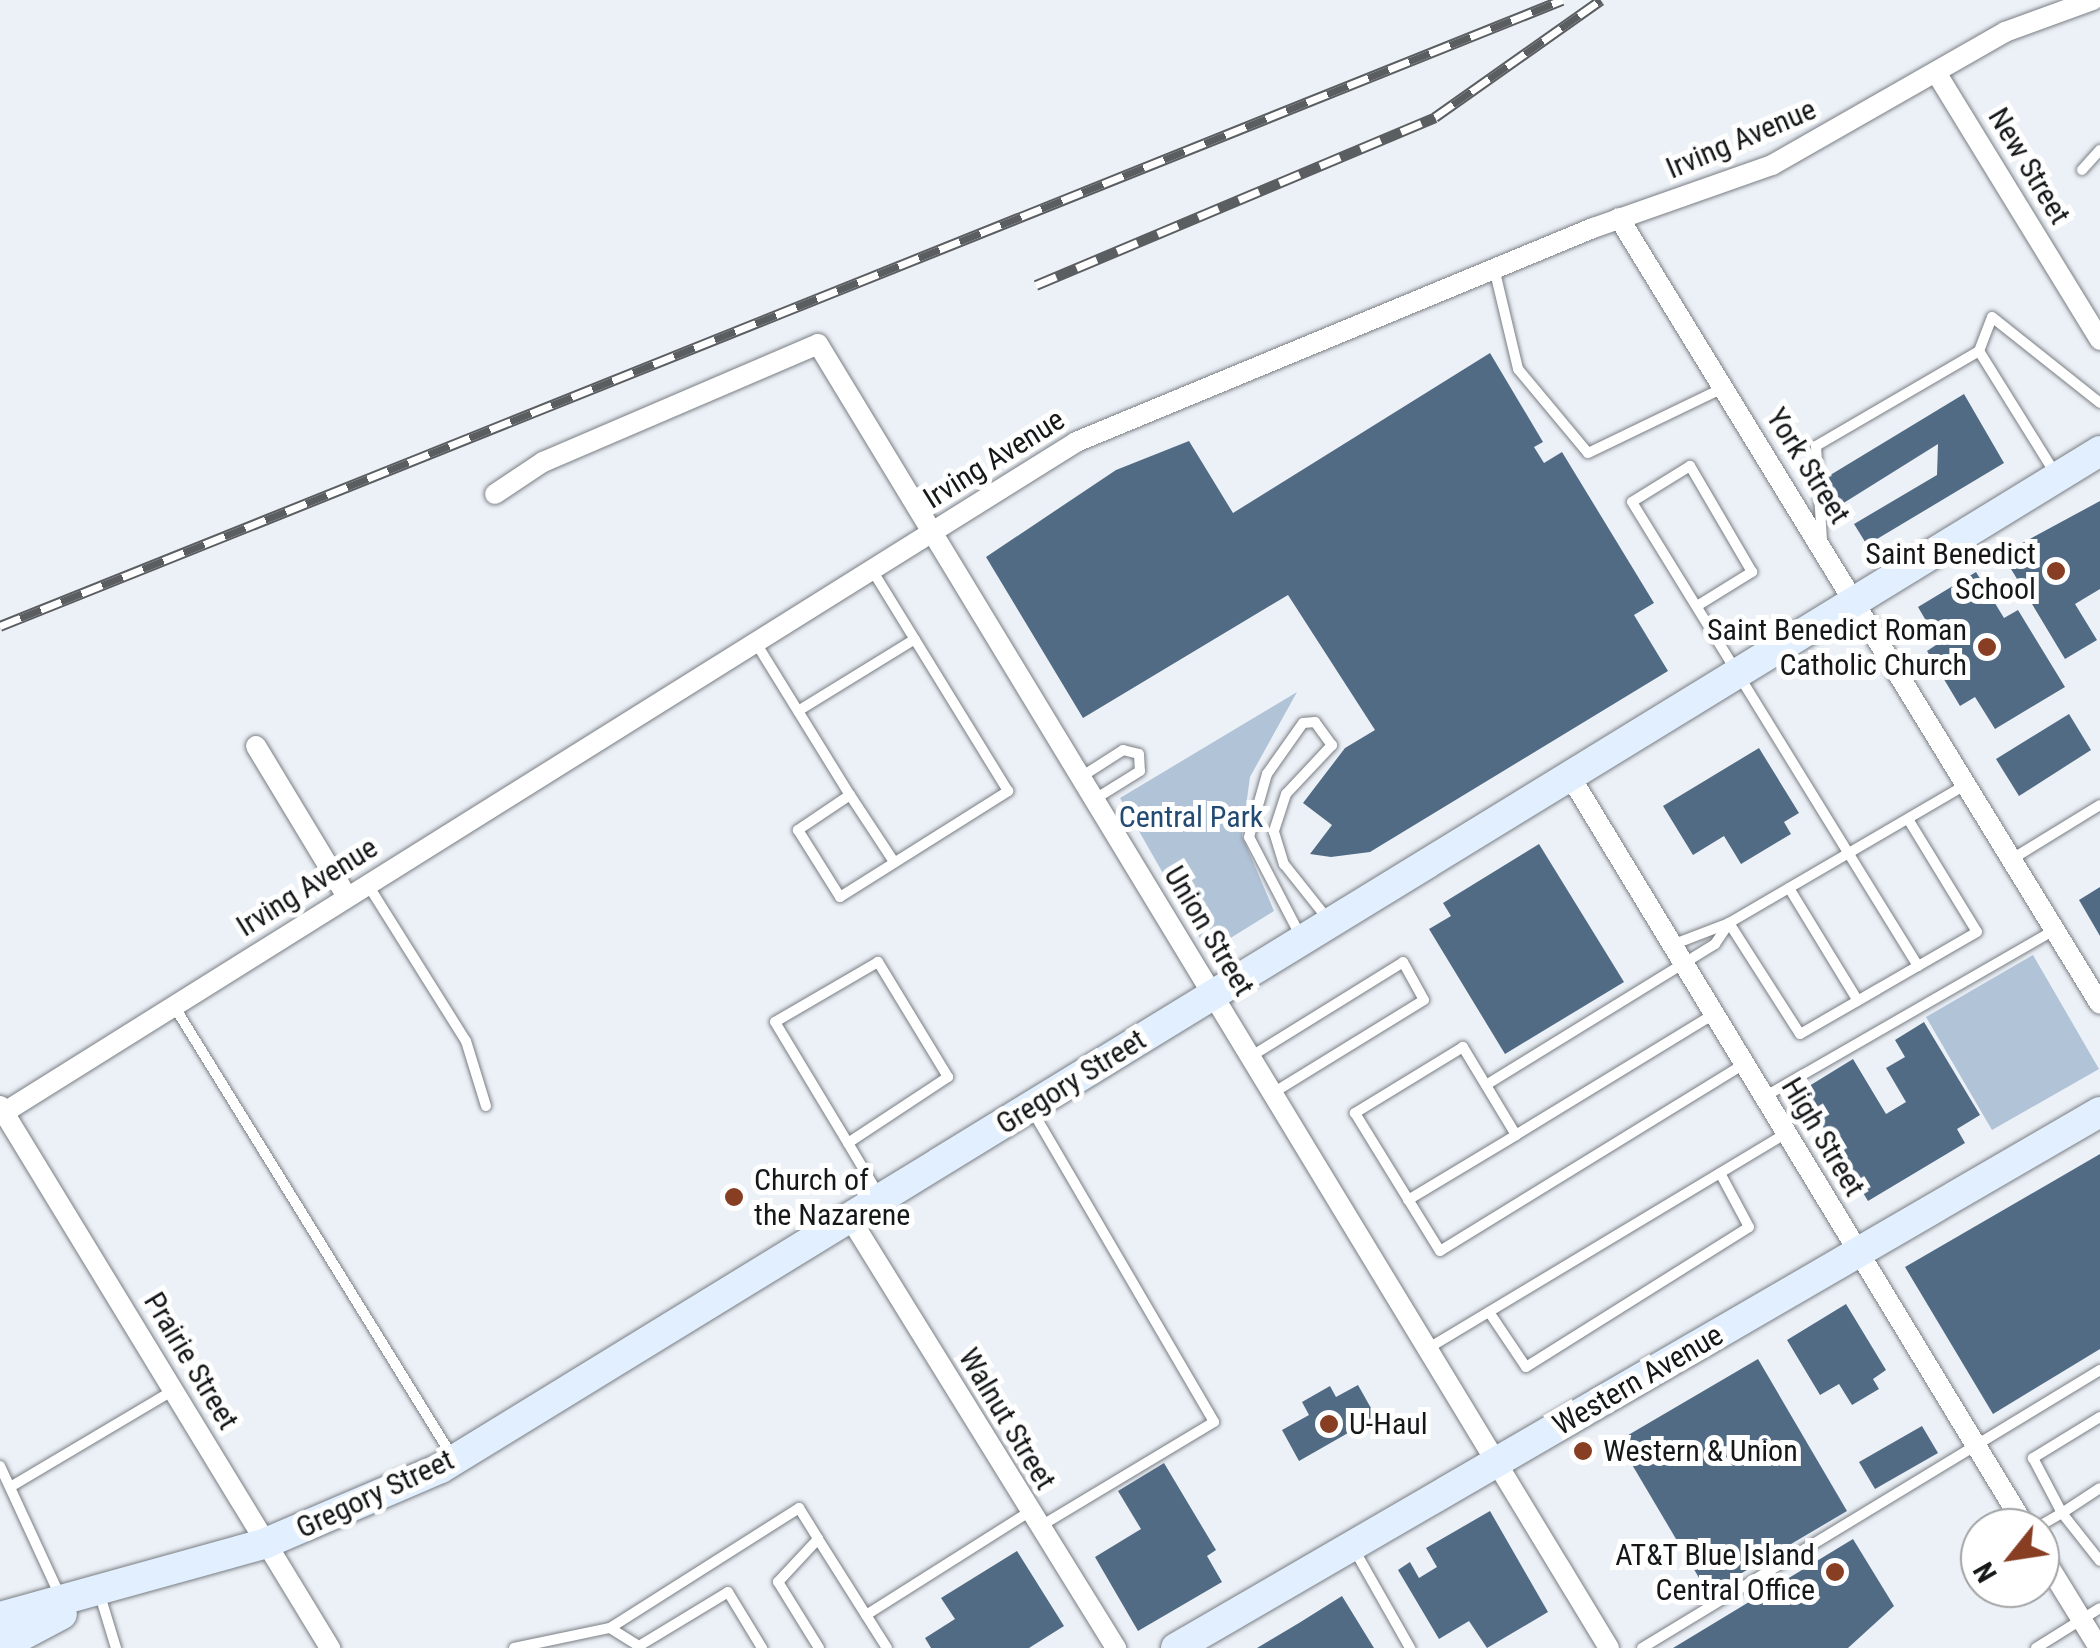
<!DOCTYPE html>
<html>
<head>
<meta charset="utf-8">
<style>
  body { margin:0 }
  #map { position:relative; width:2100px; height:1648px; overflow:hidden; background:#ecf1f7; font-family:"Roboto Condensed",sans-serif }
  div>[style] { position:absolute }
  .green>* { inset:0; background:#b1c3d7 }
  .building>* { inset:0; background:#526b85 }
  .roads { filter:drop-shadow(0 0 2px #797e83) drop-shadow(0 0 2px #797e83) }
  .lane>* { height:10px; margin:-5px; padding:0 5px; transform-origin:5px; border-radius:5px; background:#fff }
  .street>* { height:20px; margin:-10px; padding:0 10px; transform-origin:10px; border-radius:10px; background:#fff }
  .secondary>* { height:30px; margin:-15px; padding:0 15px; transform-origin:15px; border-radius:15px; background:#e2effe }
  .rail>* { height:11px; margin-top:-5.5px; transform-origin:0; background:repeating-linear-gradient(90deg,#fff 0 22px,#5b5e61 0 44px); box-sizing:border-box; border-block:2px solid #5b5e61 }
  .dots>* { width:28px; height:28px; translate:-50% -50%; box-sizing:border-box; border:5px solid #fff; border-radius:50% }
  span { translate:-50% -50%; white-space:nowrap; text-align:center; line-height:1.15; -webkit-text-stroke:10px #fff; paint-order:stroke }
  .street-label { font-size:30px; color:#151718 }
  .poi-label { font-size:30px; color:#151718 }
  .right { translate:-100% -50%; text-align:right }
  .left { translate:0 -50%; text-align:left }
  .park-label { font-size:30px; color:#224a72 }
  .north { position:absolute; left:1960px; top:1508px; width:100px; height:100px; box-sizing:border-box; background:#fff; border:2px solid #a1a2a3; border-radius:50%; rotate:240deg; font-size:28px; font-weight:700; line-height:40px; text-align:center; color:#151718 }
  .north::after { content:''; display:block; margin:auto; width:35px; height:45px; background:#873e22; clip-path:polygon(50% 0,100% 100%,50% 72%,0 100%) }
</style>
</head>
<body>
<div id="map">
  <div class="green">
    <div style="clip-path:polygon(1297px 692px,1250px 777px,1242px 836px,1274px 911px,1208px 952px,1120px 798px)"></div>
    <div style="clip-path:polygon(2033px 955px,2099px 1069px,1992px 1130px,1926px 1017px)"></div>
  </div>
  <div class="building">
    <div style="clip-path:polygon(1490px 353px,1543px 442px,1534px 447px,1544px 463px,1562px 452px,1654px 603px,1634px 615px,1668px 671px,1370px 852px,1331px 857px,1310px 854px,1332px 825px,1303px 803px,1345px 748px,1375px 730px,1288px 595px,1083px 718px,986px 557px,1116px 470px,1189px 441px,1233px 513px)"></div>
    <div style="clip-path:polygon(1964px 394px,2004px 463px,1867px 545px,1854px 524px,1937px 475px,1938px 444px,1842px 504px,1827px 477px)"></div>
    <div style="clip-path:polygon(2100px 501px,2100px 589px,2075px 604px,2097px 640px,2065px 659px,2002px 554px)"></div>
    <div style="clip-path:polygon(1976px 572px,2004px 618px,2018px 610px,2065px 687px,1995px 729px,1975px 697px,1960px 706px,1927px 651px,1939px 643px,1918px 607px)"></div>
    <div style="clip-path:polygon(2069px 714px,2091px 750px,2019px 796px,1996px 759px)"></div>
    <div style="clip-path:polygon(1759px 748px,1799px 813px,1784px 822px,1791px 834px,1741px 864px,1724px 836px,1693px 855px,1663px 806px)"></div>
    <div style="clip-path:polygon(1539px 844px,1624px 982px,1505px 1054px,1429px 929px,1451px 916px,1443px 903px)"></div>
    <div style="clip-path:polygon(2100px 887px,2100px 936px,2079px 900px)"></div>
    <div style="clip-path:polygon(1924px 1022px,1980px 1115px,1957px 1129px,1965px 1143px,1868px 1201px,1801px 1091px,1853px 1059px,1886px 1114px,1906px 1102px,1886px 1068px,1905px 1057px,1895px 1040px)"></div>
    <div style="clip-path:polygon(2100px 1154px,2100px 1349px,1993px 1414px,1905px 1267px)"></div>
    <div style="clip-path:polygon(1846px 1304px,1886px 1370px,1873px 1379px,1879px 1389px,1852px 1405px,1839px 1384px,1820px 1395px,1787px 1340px)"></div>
    <div style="clip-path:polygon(1758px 1359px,1847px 1511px,1708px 1593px,1618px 1441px)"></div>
    <div style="clip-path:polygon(1358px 1385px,1376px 1417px,1299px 1461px,1282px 1430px,1309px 1415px,1302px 1402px,1330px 1386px,1336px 1397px)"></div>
    <div style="clip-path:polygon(1922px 1426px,1938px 1453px,1875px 1489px,1859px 1462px)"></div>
    <div style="clip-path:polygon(1164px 1463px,1216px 1550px,1207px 1556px,1222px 1582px,1138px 1631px,1095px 1557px,1141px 1529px,1118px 1491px)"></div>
    <div style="clip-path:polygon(1490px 1511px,1548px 1612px,1487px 1648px,1469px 1621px,1439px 1639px,1398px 1570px,1410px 1562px,1419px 1578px,1437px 1567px,1426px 1548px)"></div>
    <div style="clip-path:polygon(1853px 1539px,1894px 1606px,1848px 1648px,1673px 1648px)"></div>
    <div style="clip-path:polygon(1017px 1551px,1064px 1626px,1029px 1648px,931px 1648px,925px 1638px,955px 1619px,941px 1598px)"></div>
    <div style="clip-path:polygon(1342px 1596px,1374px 1648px,1257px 1648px,1299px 1623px)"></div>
  </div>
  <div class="roads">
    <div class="lane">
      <div style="left:2082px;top:170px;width:27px;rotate:-48deg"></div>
      <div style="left:1494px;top:268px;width:104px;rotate:76.6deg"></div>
      <div style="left:1518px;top:369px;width:109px;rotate:50.2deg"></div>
      <div style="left:1588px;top:453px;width:150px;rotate:-25.7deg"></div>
      <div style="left:1979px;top:351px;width:144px;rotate:58.1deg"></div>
      <div style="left:1822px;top:541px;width:95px;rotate:-93.6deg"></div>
      <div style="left:1816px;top:446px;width:189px;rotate:-30.2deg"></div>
      <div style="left:1979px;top:351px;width:36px;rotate:-69deg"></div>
      <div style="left:1992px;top:317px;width:138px;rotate:38.5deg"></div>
      <div style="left:1697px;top:606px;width:65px;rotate:-31.7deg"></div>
      <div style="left:1752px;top:572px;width:123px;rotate:-120.3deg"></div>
      <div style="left:1690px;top:466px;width:68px;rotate:148.2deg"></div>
      <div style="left:1632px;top:502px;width:545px;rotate:58.35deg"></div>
      <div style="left:1918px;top:966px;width:136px;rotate:150deg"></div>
      <div style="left:1800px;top:1034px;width:132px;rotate:-122.6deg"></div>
      <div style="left:756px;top:643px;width:179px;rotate:58.3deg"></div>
      <div style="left:850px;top:795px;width:63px;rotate:146.1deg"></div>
      <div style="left:798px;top:830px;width:79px;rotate:57.9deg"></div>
      <div style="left:840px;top:897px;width:199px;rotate:-32.2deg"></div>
      <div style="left:1008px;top:791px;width:259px;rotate:-121.6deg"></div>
      <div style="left:798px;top:711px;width:137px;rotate:-31.6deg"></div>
      <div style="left:1081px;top:777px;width:50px;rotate:-32.7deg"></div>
      <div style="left:1123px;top:750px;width:16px;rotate:14deg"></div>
      <div style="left:1139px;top:754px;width:17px;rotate:87deg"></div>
      <div style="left:1140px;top:771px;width:53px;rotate:148.1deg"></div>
      <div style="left:850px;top:795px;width:80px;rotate:56.7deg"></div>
      <div style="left:1908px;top:819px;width:132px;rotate:58.6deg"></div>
      <div style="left:1977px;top:932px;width:68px;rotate:150deg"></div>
      <div style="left:2012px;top:859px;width:103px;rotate:-31.5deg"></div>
      <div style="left:368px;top:885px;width:184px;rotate:57.9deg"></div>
      <div style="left:466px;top:1041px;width:68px;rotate:72.9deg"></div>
      <div style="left:1789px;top:888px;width:132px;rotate:58.6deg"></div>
      <div style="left:1300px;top:935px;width:110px;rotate:-117.5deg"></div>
      <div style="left:1249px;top:837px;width:66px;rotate:-74.1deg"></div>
      <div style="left:1267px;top:774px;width:62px;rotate:-54.8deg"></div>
      <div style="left:1303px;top:723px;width:12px;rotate:-5deg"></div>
      <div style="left:1315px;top:722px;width:29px;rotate:54deg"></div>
      <div style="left:1332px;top:745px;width:67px;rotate:133.2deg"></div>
      <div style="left:1286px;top:794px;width:40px;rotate:108deg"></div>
      <div style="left:1274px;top:832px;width:34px;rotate:73deg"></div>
      <div style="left:1284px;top:864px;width:69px;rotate:51.5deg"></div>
      <div style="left:1672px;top:945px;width:61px;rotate:-21.1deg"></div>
      <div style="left:174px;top:1006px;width:529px;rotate:58.29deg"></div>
      <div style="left:1714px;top:1014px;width:232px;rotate:148.6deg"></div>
      <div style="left:1516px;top:1135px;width:103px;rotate:-121.1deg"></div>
      <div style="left:1463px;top:1047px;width:127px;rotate:148.6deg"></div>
      <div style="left:1355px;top:1113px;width:162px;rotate:58.4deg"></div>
      <div style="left:1440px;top:1251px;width:357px;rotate:-31.6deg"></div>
      <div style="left:1250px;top:1057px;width:180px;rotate:-31.8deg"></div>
      <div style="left:1403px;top:962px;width:43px;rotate:61.1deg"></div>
      <div style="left:1424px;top:1000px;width:177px;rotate:148.4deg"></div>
      <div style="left:1486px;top:1085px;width:269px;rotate:-31.6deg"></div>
      <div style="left:1715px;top:944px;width:25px;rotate:-56deg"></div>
      <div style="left:1729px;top:923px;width:276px;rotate:-30.3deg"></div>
      <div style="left:1764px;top:1097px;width:335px;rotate:-29.9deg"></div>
      <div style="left:1033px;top:1112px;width:359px;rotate:59.7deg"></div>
      <div style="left:1214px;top:1422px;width:204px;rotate:149deg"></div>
      <div style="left:848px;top:1143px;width:120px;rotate:-33.4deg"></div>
      <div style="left:948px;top:1077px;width:135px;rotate:-121.3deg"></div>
      <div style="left:878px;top:962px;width:119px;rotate:149.8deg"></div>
      <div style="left:775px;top:1022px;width:141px;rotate:58.9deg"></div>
      <div style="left:848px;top:1143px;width:63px;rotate:59.3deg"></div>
      <div style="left:1408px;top:1200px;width:126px;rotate:-31deg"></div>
      <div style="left:1489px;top:1312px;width:66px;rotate:56.1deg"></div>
      <div style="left:1526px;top:1367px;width:263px;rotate:-32.1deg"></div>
      <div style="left:1749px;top:1227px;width:61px;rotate:-118.2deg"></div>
      <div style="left:1427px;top:1349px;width:419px;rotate:-31deg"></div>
      <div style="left:2100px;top:1417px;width:79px;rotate:148.5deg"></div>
      <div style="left:2033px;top:1458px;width:62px;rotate:62.2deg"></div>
      <div style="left:2062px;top:1513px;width:45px;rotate:-33.3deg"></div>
      <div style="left:0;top:1466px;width:143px;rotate:65.2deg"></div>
      <div style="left:12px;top:1486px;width:188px;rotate:-30.7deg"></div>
      <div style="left:2036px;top:1528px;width:30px;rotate:-30deg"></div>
      <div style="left:2062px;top:1513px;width:61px;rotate:51.6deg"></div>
      <div style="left:1355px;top:1551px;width:112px;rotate:60.4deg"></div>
      <div style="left:99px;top:1592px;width:59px;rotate:73.1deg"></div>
      <div style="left:866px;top:1615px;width:193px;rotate:-32.3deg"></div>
      <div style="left:610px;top:1628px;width:34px;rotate:32deg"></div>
      <div style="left:639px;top:1646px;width:104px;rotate:-31.2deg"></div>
      <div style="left:728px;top:1592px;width:66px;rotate:58.7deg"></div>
      <div style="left:514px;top:1648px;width:98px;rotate:-11.8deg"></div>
      <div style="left:610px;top:1628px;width:224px;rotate:-32.4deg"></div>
      <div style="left:799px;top:1508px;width:36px;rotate:58deg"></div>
      <div style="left:819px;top:1648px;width:78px;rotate:-121.8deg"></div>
      <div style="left:778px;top:1582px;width:59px;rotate:-47.1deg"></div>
      <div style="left:818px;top:1539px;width:129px;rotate:57.7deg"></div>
      <div style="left:1642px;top:1648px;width:536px;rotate:-31.26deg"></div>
      <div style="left:2036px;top:1648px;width:75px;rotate:-32deg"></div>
    </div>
    <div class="street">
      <div style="left:1937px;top:74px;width:312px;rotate:58.5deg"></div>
      <div style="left:1619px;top:218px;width:921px;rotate:58.54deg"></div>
      <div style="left:495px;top:494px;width:58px;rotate:-33.7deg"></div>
      <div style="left:543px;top:462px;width:299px;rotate:-23.2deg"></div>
      <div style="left:818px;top:344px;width:1525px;rotate:58.76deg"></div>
      <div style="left:256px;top:746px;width:176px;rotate:58.9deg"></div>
      <div style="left:1570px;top:776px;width:879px;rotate:58.77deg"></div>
      <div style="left:0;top:1106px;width:635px;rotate:58.66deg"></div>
      <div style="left:0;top:1115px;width:1269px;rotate:-32.02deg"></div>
      <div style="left:1076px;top:442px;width:560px;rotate:-22.49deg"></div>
      <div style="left:1593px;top:228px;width:190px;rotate:-19.4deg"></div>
      <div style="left:1772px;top:165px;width:268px;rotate:-29.7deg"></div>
      <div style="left:2005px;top:32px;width:94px;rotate:-20deg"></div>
      <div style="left:850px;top:1218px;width:506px;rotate:58.26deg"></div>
      <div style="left:2040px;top:1552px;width:113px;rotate:58.4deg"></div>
    </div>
    <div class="secondary">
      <div style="left:0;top:1617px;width:276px;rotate:-15.5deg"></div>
      <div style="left:266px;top:1543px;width:190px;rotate:-23.2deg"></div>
      <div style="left:441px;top:1468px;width:1946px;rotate:-31.51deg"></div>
      <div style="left:0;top:1647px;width:70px;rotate:-28deg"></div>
      <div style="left:1176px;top:1648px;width:1068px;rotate:-30.12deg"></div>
    </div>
  </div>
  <div class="rail">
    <div style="left:1036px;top:285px;width:433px;rotate:-22.8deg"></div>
    <div style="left:1435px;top:117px;width:203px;rotate:-35.2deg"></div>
    <div style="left:0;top:626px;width:1683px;rotate:-21.84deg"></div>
  </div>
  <div class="dots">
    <div style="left:2056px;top:571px;background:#873e22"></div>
    <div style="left:1987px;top:647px;background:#873e22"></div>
    <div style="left:734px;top:1197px;background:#873e22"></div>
    <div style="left:1329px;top:1424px;background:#873e22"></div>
    <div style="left:1583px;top:1451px;background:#873e22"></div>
    <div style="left:1835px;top:1572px;background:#873e22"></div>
  </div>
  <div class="street-label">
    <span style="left:1741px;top:139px;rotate:-23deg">Irving Avenue</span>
    <span style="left:2029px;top:166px;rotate:59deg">New Street</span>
    <span style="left:994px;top:459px;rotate:-32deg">Irving Avenue</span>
    <span style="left:1808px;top:466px;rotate:58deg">York Street</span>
    <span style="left:307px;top:887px;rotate:-32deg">Irving Avenue</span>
    <span style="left:1209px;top:931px;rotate:59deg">Union Street</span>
    <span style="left:1071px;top:1082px;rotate:-32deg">Gregory Street</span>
    <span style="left:1823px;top:1137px;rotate:59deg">High Street</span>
    <span style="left:191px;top:1361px;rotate:59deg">Prairie Street</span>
    <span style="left:1638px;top:1380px;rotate:-30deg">Western Avenue</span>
    <span style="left:1007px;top:1419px;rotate:59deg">Walnut Street</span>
    <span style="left:375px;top:1494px;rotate:-25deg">Gregory Street</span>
  </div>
  <div class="poi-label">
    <span class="right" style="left:2036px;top:571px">Saint Benedict<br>School</span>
    <span class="right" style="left:1967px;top:647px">Saint Benedict Roman<br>Catholic Church</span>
    <span class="left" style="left:754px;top:1197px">Church of<br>the Nazarene</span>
    <span class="left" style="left:1349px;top:1424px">U-Haul</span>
    <span class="left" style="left:1603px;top:1451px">Western &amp; Union</span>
    <span class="right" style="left:1815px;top:1572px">AT&amp;T Blue Island<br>Central Office</span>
  </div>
  <div class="park-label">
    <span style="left:1191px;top:817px">Central Park</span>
  </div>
  <div class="north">N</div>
</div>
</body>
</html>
